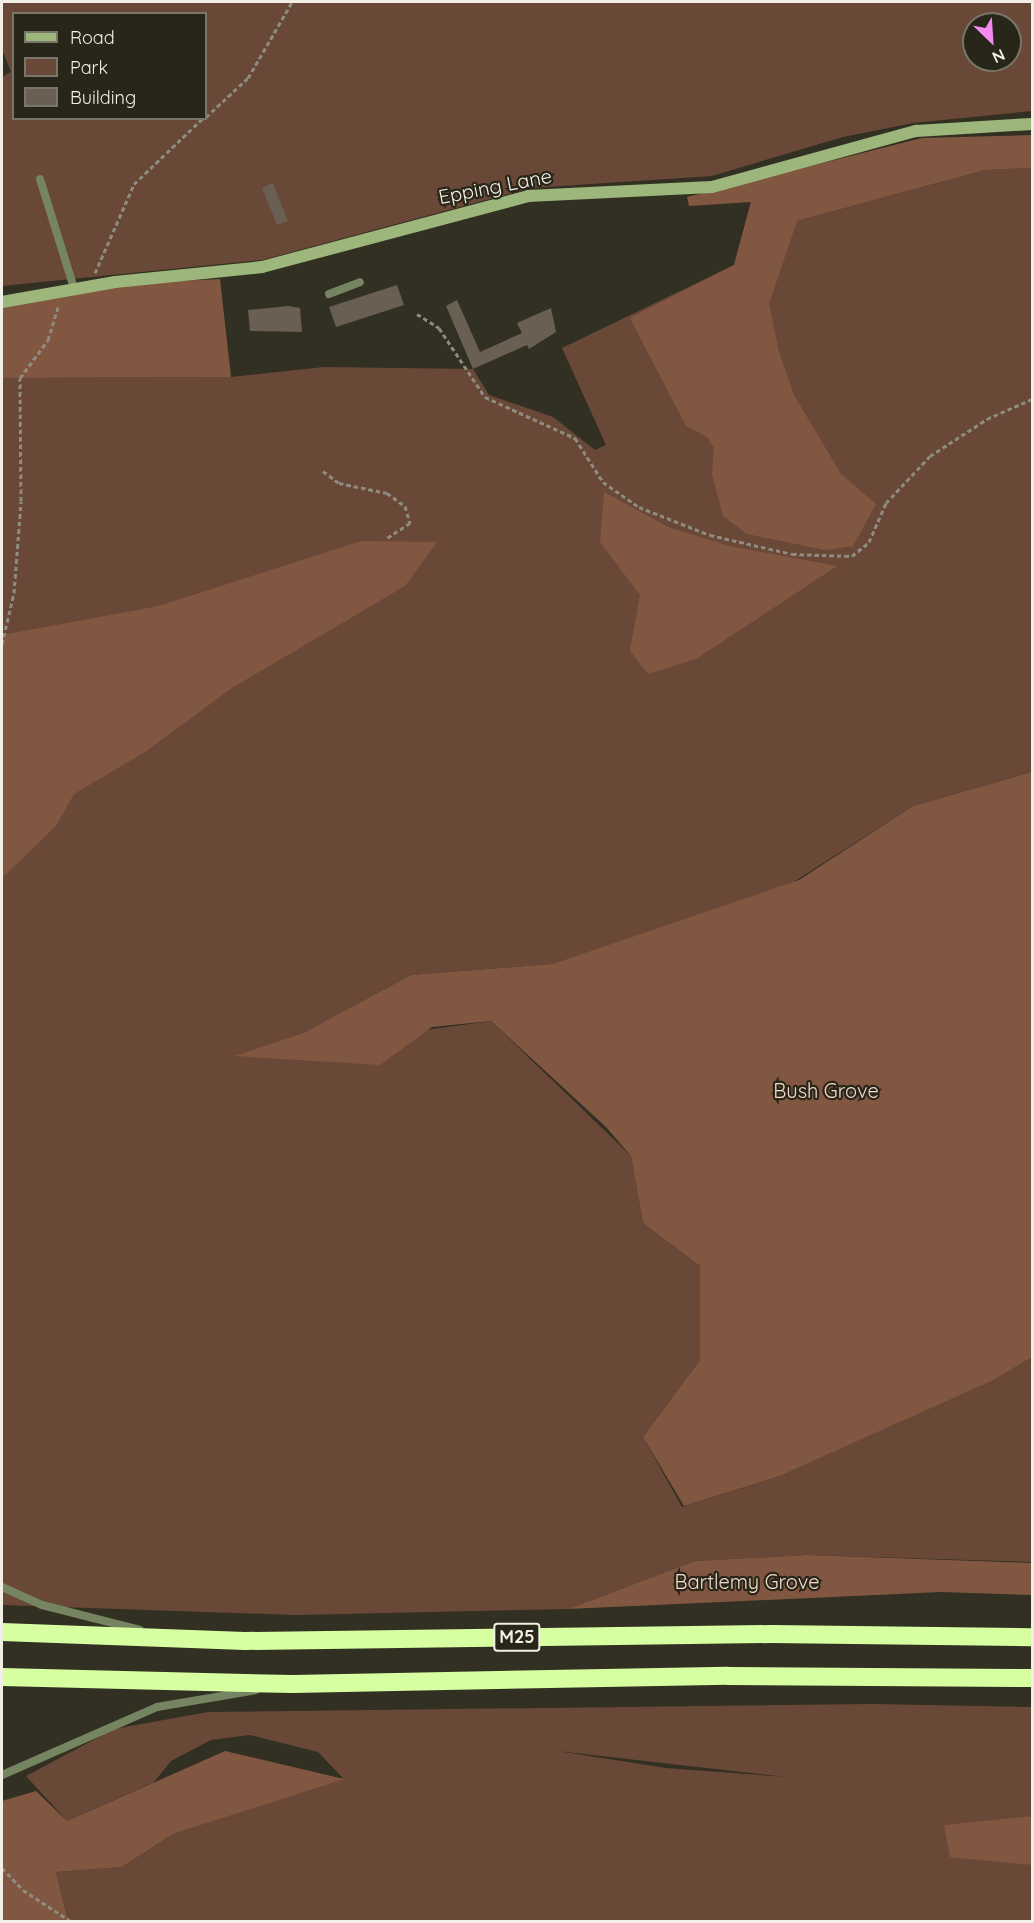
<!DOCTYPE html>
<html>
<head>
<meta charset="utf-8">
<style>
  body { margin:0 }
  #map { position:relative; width:1034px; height:1923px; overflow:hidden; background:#323022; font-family:Quicksand,sans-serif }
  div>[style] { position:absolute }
  .green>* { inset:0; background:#6a4837 }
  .forest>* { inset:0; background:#825742 }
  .building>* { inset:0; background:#695f52 }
  .path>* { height:3px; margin-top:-1.5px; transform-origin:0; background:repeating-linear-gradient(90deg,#8e8c81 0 4.5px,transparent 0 7.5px) }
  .lane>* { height:8px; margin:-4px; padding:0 4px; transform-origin:4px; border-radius:4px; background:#768561 }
  .secondary>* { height:12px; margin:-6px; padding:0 6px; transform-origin:6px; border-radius:6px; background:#9db67b }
  .highway>* { height:18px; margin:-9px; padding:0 9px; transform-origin:9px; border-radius:9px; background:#d7fea0 }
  span { translate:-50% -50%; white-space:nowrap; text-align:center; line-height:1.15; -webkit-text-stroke:4.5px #282618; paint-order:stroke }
  .shield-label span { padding:2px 4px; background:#282618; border:2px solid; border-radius:4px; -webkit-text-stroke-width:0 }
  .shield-label { font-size:18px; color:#f1efe6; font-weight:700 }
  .street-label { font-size:20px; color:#f1efe6 }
  .park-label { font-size:20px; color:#f5d8ca }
  .frame { position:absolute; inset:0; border:3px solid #f1efe6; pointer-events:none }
  .legend { position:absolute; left:12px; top:12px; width:195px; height:108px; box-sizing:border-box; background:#282618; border:2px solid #78766a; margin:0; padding:8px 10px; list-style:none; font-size:18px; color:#f1efe6 }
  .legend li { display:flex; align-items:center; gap:12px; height:30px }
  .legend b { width:30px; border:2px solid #78766a }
  .north { position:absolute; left:962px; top:12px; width:60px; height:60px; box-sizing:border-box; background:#282618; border:2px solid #78766a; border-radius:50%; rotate:155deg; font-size:16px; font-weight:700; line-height:24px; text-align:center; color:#f1efe6 }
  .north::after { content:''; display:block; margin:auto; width:21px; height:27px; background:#f489f0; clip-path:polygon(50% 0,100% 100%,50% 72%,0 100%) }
</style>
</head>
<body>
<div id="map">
  <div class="green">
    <div style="clip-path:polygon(evenodd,2px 2px,1032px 2px,1032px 111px,913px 123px,843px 137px,712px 176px,531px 188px,262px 260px,2px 286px,2px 77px,11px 72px,2px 49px,2px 2px,14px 14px,206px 14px,206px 118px,14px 118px,14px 14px,2px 2px,974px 24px,1010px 24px,1010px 60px,974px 60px,974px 24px)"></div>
    <div style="clip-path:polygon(1032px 168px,1032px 772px,913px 806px,792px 883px,552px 964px,411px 975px,303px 1033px,237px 1056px,491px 1021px,631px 1156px,643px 1223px,700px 1266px,700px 1360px,643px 1437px,682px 1507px,780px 1476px,994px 1380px,1032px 1357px,1032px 1562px,807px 1555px,695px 1561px,568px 1609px,296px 1615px,2px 1605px,2px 378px,231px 377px,324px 367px,473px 369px,489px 395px,553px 417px,595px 450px,606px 445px,562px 348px,734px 265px,751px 202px,797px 221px,985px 170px)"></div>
    <div style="clip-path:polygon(evenodd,873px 1704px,1032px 1707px,1032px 1816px,999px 1821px,1019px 1863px,1032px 1865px,1032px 1921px,68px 1921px,56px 1872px,122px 1867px,173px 1834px,343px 1778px,318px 1752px,250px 1735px,211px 1740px,171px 1761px,154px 1782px,67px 1821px,26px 1776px,114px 1729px,208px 1712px,873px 1704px,557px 1751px,786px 1777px,787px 1777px,666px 1768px,557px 1751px)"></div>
  </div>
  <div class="forest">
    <div style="clip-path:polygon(1032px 135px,1032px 168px,985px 170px,797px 221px,769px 304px,779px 352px,794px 395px,841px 474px,876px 504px,853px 546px,825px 550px,747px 534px,723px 516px,712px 474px,714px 448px,707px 437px,686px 426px,630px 318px,734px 265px,751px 202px,689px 206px,687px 197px,922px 138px)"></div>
    <div style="clip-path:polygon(220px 279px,231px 377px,2px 378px,2px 307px,116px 284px)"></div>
    <div style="clip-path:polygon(604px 492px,668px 527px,729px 546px,837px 566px,696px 659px,648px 674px,630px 651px,640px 595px,600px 542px)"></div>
    <div style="clip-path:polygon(361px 541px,437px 542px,405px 586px,232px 688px,145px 752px,74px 794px,56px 826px,2px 878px,2px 635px,159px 606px)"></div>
    <div style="clip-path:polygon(1032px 772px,1032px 1357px,994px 1380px,780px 1476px,684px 1506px,643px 1437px,700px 1360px,700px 1266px,643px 1223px,631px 1156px,606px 1127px,491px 1021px,432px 1027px,380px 1065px,235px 1056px,303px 1033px,411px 975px,552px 964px,799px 880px,913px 806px)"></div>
    <div style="clip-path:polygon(807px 1555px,1032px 1563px,1032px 1595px,940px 1592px,568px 1609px,695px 1561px)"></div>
    <div style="clip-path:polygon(225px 1751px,344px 1779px,173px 1834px,122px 1867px,56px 1872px,68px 1921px,2px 1921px,2px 1801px,36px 1791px,67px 1821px)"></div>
    <div style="clip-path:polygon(1032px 1816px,1032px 1865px,950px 1857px,944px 1825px)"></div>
  </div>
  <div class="building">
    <div style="clip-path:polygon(273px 183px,288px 221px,277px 225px,262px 188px)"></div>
    <div style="clip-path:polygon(397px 285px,404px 305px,336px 327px,329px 307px)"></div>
    <div style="clip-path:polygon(457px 300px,480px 352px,522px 333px,517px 323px,551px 308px,556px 332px,529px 349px,527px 345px,473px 369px,446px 306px)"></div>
    <div style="clip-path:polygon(289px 306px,300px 308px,302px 332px,250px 331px,248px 310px)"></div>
  </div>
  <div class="path">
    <div style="left:206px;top:117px;width:57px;rotate:-42.9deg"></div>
    <div style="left:248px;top:78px;width:88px;rotate:-59.9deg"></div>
    <div style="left:95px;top:273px;width:97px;rotate:-66.3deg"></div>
    <div style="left:134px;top:184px;width:95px;rotate:-43.7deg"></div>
    <div style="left:417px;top:314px;width:26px;rotate:32deg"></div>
    <div style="left:439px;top:328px;width:83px;rotate:56.3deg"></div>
    <div style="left:485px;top:397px;width:99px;rotate:24.5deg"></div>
    <div style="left:575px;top:438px;width:52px;rotate:57.5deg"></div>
    <div style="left:603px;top:482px;width:44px;rotate:34.8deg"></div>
    <div style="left:639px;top:507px;width:76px;rotate:21.5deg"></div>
    <div style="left:710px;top:535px;width:84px;rotate:13deg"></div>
    <div style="left:792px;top:554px;width:60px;rotate:1.9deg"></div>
    <div style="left:852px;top:556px;width:22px;rotate:-39deg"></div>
    <div style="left:869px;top:542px;width:43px;rotate:-66.4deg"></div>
    <div style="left:886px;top:503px;width:64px;rotate:-46.9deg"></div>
    <div style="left:930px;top:456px;width:68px;rotate:-33deg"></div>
    <div style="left:987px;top:419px;width:49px;rotate:-24deg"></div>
    <div style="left:323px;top:471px;width:20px;rotate:37deg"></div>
    <div style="left:339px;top:483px;width:49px;rotate:11.8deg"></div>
    <div style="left:387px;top:493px;width:22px;rotate:36deg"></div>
    <div style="left:405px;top:506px;width:18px;rotate:74deg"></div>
    <div style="left:410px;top:523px;width:27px;rotate:147deg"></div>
    <div style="left:2px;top:644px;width:52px;rotate:-76.8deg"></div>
    <div style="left:14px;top:593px;width:92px;rotate:-85.6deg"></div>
    <div style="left:21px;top:501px;width:123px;rotate:-90.5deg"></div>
    <div style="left:20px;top:378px;width:47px;rotate:-53.6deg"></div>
    <div style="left:48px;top:340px;width:37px;rotate:-73deg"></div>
    <div style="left:2px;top:1868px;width:30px;rotate:46deg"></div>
    <div style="left:23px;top:1890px;width:59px;rotate:33.1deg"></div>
  </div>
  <div class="lane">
    <div style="left:40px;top:179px;width:114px;rotate:72.7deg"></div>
    <div style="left:329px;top:294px;width:33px;rotate:-21deg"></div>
    <div style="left:2px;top:1587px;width:44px;rotate:24.2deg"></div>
    <div style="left:42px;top:1605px;width:101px;rotate:14.3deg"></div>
    <div style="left:2px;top:1775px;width:169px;rotate:-23.7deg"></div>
    <div style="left:157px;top:1707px;width:100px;rotate:-9.7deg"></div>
  </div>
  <div class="secondary">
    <div style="left:2px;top:302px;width:115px;rotate:-10deg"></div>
    <div style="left:115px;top:282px;width:148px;rotate:-5.8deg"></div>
    <div style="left:262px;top:267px;width:275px;rotate:-14.9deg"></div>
    <div style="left:528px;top:196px;width:184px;rotate:-2.8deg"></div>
    <div style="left:712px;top:187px;width:212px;rotate:-15.4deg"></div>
    <div style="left:916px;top:131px;width:116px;rotate:-3.5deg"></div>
  </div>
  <div class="highway">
    <div style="left:2px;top:1632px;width:243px;rotate:2.1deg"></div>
    <div style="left:245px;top:1641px;width:526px;rotate:-0.76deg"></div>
    <div style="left:771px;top:1634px;width:261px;rotate:0.7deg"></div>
    <div style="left:2px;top:1677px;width:291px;rotate:1.4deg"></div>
    <div style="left:293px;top:1684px;width:435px;rotate:-1.1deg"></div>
    <div style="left:728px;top:1676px;width:304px;rotate:0.4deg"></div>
  </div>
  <div class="shield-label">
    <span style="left:517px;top:1637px">M25</span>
  </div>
  <div class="street-label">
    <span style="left:495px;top:186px;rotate:-11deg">Epping Lane</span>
  </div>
  <div class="park-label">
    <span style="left:826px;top:1090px">Bush Grove</span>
    <span style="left:747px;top:1581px">Bartlemy Grove</span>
  </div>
  <div class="frame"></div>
  <ul class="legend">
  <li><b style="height:8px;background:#9db67b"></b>Road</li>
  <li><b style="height:16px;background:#6a4837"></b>Park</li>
  <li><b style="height:16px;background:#695f52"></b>Building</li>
  </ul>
  <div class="north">N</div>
</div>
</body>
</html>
